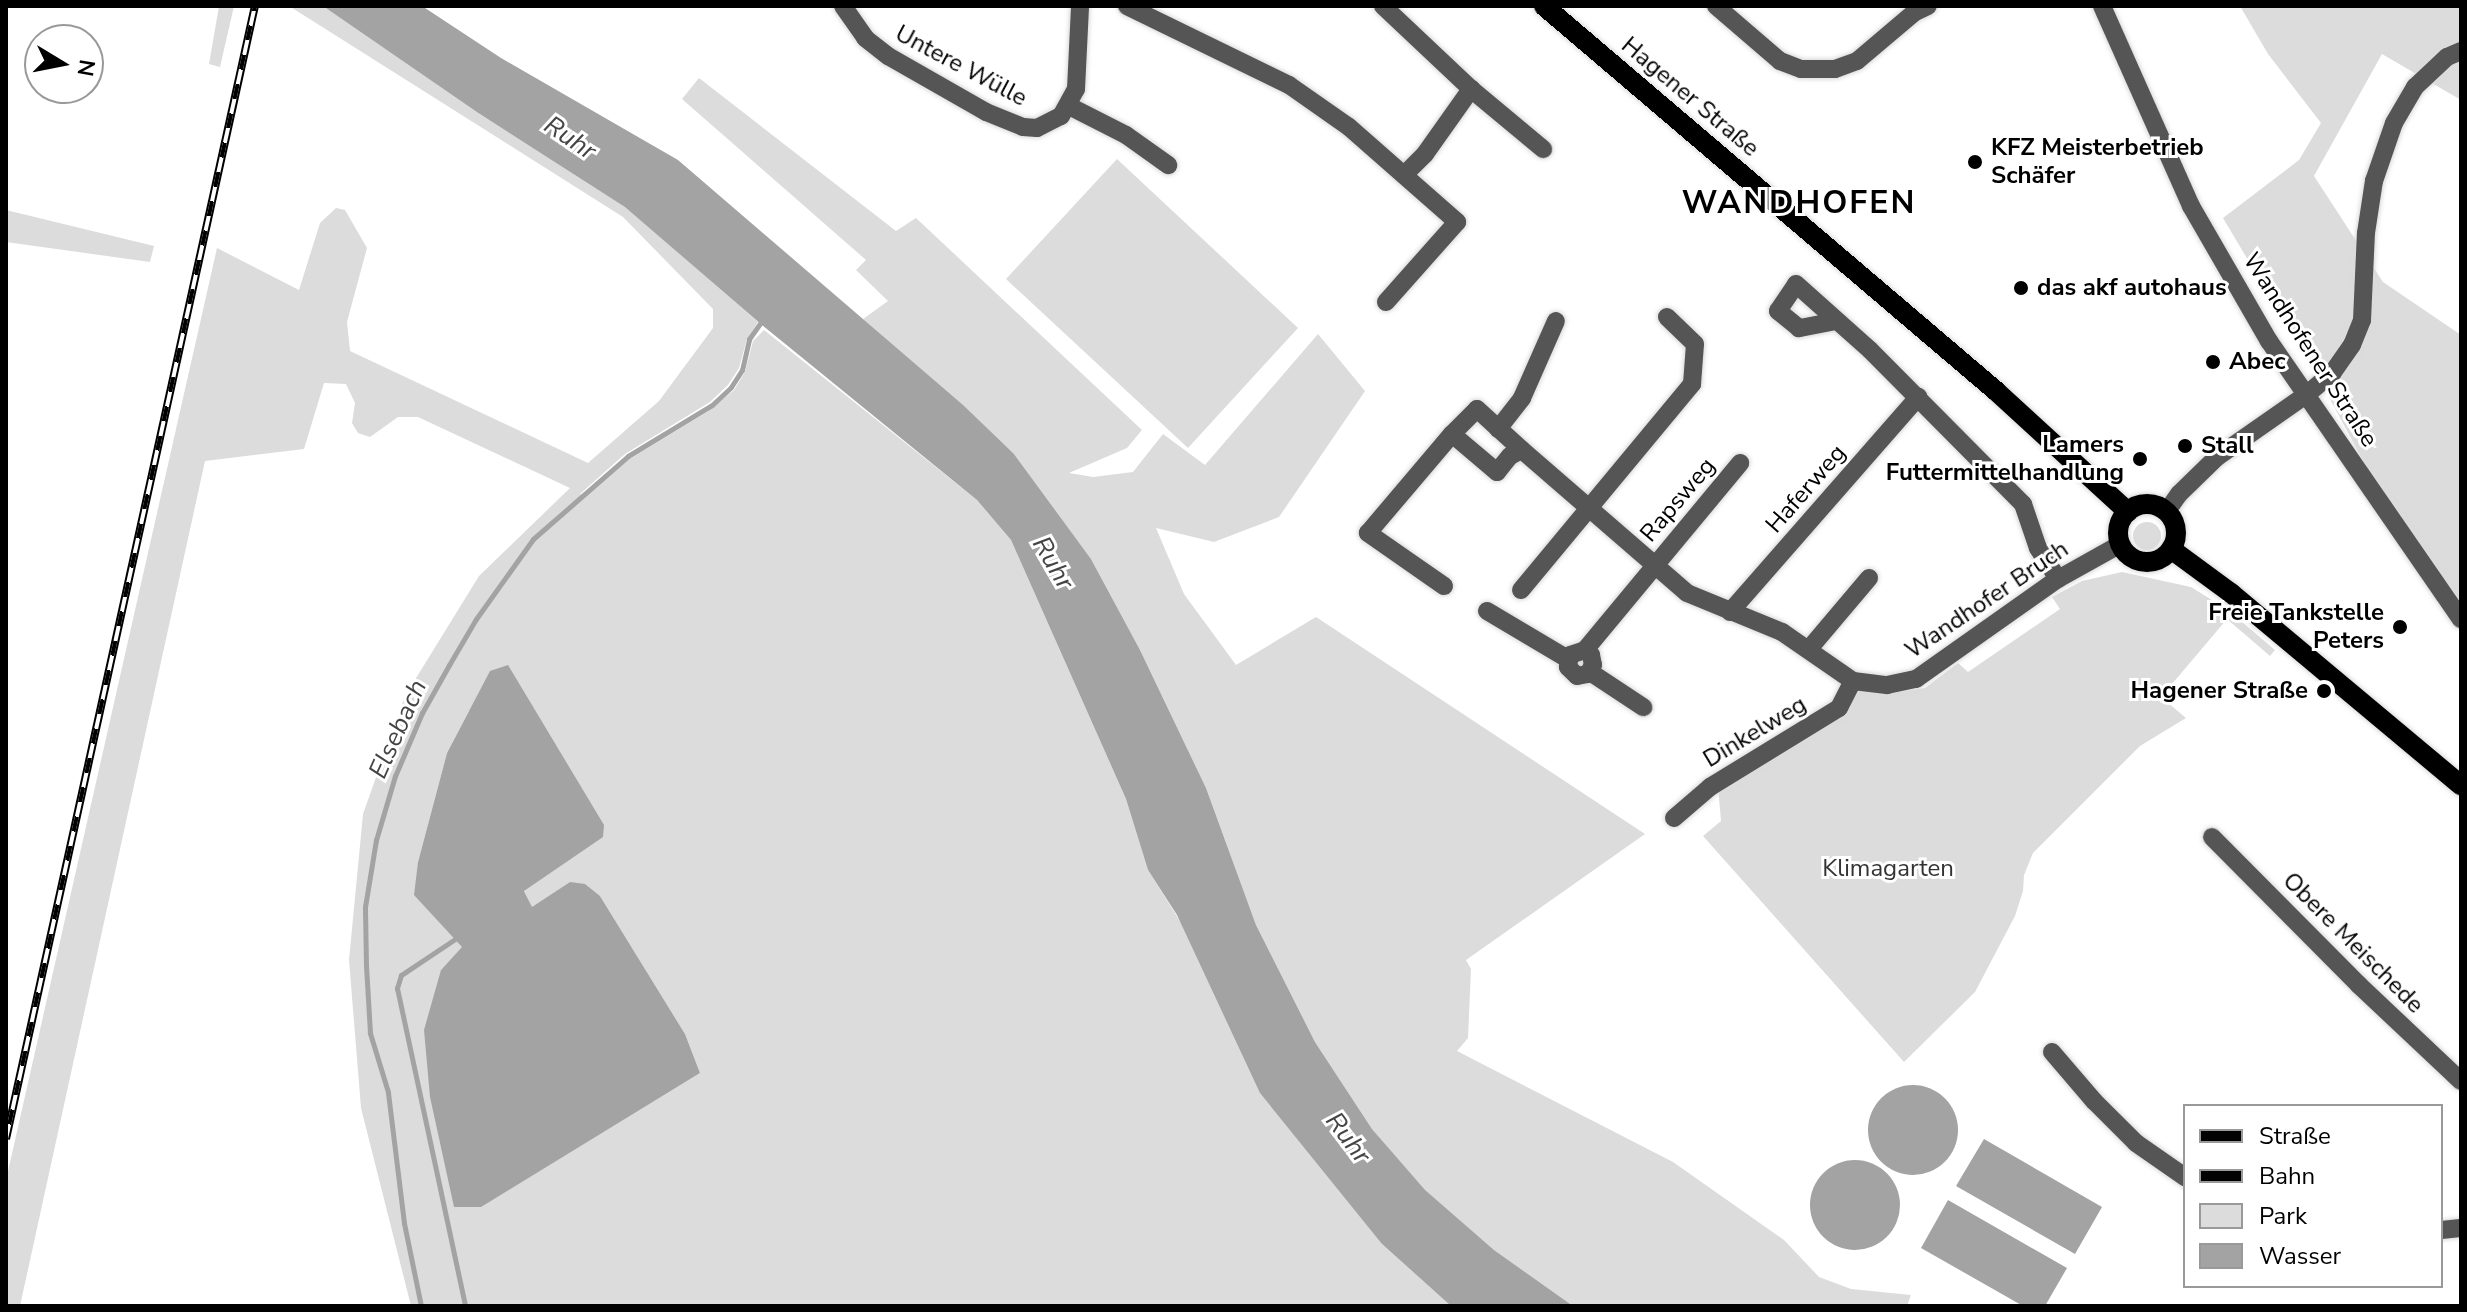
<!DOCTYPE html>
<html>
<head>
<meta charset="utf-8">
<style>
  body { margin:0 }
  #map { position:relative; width:2467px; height:1312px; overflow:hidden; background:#fff; font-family:"Nunito Sans",sans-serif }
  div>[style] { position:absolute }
  .green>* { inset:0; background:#dcdcdc }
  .round { border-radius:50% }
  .water>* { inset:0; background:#a3a3a3 }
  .stream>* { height:5px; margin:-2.5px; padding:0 2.5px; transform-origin:2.5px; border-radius:2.5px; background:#a3a3a3 }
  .roads { filter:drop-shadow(0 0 2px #dbdbdb) drop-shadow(0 0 2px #dbdbdb) }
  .minor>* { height:18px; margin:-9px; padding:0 9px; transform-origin:9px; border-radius:9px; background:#555 }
  .major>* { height:20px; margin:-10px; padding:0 10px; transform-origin:10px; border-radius:10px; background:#000 }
  .major>.ring { margin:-10px; padding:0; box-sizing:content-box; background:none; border:20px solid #000; border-radius:50% }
  .rail>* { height:8px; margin-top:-4px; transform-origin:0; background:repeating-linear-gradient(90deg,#fff 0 15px,#000 0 30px); box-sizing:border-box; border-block:2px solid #000 }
  .dots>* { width:22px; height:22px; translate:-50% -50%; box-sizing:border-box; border:4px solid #fff; border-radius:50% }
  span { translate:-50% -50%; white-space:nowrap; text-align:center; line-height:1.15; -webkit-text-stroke:6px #fff; paint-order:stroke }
  .street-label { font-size:24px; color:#000 }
  .poi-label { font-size:24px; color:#000; font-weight:700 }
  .left { translate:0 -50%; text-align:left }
  .right { translate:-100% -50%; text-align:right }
  .park-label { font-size:24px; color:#333 }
  .water-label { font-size:26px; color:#444; font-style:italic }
  .district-label { font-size:32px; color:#000; font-weight:700; letter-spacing:2px }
  .frame { position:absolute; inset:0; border:8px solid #000; pointer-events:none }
  .legend { position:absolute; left:2183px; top:1104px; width:260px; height:184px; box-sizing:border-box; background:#fff; border:2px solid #999; margin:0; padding:10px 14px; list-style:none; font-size:24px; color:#000 }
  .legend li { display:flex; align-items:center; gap:16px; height:40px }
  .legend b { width:40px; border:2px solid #999 }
  .north { position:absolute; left:24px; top:24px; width:80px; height:80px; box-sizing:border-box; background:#fff; border:2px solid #999; border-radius:50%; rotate:100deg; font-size:22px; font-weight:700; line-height:32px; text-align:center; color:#000 }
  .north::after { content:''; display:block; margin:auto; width:28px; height:36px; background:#000; clip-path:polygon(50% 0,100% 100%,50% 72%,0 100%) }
</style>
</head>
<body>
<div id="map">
  <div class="green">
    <div style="clip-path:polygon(219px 6px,234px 6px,220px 67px,209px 64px)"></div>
    <div style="clip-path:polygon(evenodd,289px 6px,323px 6px,625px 206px,758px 322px,747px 339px,739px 368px,728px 385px,710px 402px,625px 454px,580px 494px,584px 496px,628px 460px,707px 412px,734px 390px,745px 372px,753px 341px,764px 330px,977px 500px,1011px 540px,1126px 799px,1148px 870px,1382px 1244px,1451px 1306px,411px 1306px,361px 1108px,349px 960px,363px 814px,405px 696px,479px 576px,570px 488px,418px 417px,398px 417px,370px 437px,358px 433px,352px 423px,355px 403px,346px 384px,324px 383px,304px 449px,205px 461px,20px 1306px,6px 1306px,6px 1180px,217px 248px,299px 290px,320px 223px,336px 208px,345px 210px,367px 248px,347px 322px,350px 351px,588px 463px,659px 401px,713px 328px,713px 309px,623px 217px,289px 6px,469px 711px,602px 837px,524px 890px,532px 908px,570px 882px,600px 896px,685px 1034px,700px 1073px,480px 1207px,441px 970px,463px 947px,455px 939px,418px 862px,447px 753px,469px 711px)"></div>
    <div style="clip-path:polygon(2240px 6px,2461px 6px,2461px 100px,2382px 54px,2314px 176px,2383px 282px,2461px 335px,2461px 614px,2396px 522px,2324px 388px,2223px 218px,2299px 160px,2321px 123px,2268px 54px)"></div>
    <div style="clip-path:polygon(699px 78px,896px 231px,916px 218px,1142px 430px,1127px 448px,1069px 473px,1093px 477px,1133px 472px,1163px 434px,1205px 465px,1318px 334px,1365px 391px,1279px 517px,1214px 542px,1156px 528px,1184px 594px,1236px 665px,1316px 617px,1645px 834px,1466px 960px,1471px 969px,1468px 1038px,1457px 1051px,1673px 1162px,1784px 1240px,1819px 1277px,1851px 1289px,1911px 1295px,1907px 1306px,1573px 1306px,1494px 1250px,1424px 1190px,1372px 1129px,1315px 1042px,1256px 925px,1206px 788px,1140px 650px,1091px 559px,1014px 454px,863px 319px,888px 301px,856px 270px,866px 260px,682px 99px)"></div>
    <div style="clip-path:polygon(1117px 159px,1298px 328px,1188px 448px,1006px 279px)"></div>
    <div style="clip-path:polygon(6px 210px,154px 246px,150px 262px,6px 242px)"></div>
    <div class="round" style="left:2133px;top:522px;width:28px;height:28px"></div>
    <div style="clip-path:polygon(2122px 572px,2191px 587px,2228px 610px,2275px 650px,2270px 656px,2227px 619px,2161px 697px,2186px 718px,2140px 746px,2033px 853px,2024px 875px,2023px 891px,2015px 916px,1975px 992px,1904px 1062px,1703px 836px,1721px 821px,1718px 787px,1860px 689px,1897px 692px,1925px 688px,1958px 663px,1968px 672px,2060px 609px,2052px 597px,2082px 581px)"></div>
  </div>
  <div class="water">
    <div style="clip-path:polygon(323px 6px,422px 6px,501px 58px,678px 160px,963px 405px,1014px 454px,1091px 559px,1140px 650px,1206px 788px,1256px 925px,1315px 1042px,1372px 1129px,1425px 1190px,1494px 1250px,1573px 1306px,1451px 1306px,1382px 1244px,1260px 1093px,1177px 915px,1148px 870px,1126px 799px,1011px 540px,977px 500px,762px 325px,625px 207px,477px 112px)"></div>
    <div style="clip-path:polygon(508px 665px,604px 825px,603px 837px,524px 891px,532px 907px,570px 882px,585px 884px,600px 896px,685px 1034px,700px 1073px,481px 1207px,454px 1207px,430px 1097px,424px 1030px,441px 970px,462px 947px,414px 895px,418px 862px,447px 753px,490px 671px)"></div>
    <div class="round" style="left:1868px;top:1085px;width:90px;height:90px"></div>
    <div style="clip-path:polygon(1984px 1139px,2102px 1207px,2075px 1254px,1956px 1186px)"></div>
    <div class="round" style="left:1810px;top:1160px;width:90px;height:90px"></div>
    <div style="clip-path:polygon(1948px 1200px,2067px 1268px,2045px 1306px,2023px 1306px,1921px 1248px)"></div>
  </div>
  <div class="stream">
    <div style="left:455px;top:939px;width:65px;rotate:146.3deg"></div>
    <div style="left:401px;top:975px;width:14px;rotate:107deg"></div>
    <div style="left:397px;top:988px;width:325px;rotate:77.9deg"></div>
    <div style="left:421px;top:1306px;width:85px;rotate:-101.6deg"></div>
    <div style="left:404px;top:1223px;width:132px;rotate:-97deg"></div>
    <div style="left:388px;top:1092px;width:62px;rotate:-107deg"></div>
    <div style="left:370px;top:1033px;width:67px;rotate:-93.4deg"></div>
    <div style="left:366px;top:966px;width:59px;rotate:-91deg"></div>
    <div style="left:365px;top:907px;width:68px;rotate:-80.7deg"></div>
    <div style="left:376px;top:840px;width:67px;rotate:-73.5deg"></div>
    <div style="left:395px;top:776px;width:69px;rotate:-66.8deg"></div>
    <div style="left:422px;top:713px;width:55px;rotate:-60.6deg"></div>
    <div style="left:449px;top:665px;width:53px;rotate:-59.6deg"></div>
    <div style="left:476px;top:619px;width:98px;rotate:-54.5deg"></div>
    <div style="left:533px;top:539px;width:126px;rotate:-41.1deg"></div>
    <div style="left:628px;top:456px;width:98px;rotate:-31.3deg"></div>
    <div style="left:712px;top:405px;width:26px;rotate:-43deg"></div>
    <div style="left:731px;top:387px;width:20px;rotate:-57deg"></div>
    <div style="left:742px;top:370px;width:32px;rotate:-77deg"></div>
    <div style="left:749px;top:339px;width:24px;rotate:-55deg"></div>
  </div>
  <div class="roads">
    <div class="minor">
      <div style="left:843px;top:6px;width:39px;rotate:55deg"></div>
      <div style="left:865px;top:38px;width:29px;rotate:38deg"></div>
      <div style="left:888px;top:56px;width:113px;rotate:29.7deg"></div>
      <div style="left:986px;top:112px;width:40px;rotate:22deg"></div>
      <div style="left:1023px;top:127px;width:14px;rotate:4deg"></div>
      <div style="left:1037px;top:128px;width:27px;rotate:-27deg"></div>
      <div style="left:1061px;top:116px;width:31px;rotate:-61deg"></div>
      <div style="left:1076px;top:89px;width:83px;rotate:-87.2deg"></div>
      <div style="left:1127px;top:6px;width:180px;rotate:26deg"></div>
      <div style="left:1289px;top:85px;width:73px;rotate:35deg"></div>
      <div style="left:1349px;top:127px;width:144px;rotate:41.3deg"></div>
      <div style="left:1457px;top:222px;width:107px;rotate:131.6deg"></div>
      <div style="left:1383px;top:6px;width:121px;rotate:43.3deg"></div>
      <div style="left:1716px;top:6px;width:84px;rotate:40.7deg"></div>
      <div style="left:1780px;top:61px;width:22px;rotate:21deg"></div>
      <div style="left:1801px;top:69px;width:34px"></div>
      <div style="left:1835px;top:69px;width:23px;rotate:-20deg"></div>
      <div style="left:1857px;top:61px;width:76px;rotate:-40.2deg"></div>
      <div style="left:1915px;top:12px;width:14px;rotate:-25deg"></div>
      <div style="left:2102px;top:6px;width:219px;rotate:66deg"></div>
      <div style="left:2191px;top:206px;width:156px;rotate:60deg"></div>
      <div style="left:2269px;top:341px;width:338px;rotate:55.4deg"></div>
      <div style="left:1069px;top:106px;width:64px;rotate:27deg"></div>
      <div style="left:1126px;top:135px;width:52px;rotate:35.5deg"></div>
      <div style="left:1404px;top:175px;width:30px;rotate:-45deg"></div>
      <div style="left:1425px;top:154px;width:80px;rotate:-54.7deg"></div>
      <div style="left:1471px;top:89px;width:94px;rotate:39.8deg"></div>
      <div style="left:1836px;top:321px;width:38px;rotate:169deg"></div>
      <div style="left:1799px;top:328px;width:27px;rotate:-141deg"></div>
      <div style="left:1778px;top:311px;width:32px;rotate:-56deg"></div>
      <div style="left:1796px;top:284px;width:99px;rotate:41.7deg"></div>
      <div style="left:1870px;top:350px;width:217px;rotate:45.2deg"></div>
      <div style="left:2023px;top:504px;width:46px;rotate:71.2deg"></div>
      <div style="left:2038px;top:548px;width:37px;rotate:57deg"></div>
      <div style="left:1498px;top:429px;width:39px;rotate:-52deg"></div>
      <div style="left:1522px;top:398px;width:84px;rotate:-66.2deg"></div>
      <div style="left:1522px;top:450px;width:61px;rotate:-137.7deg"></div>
      <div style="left:1477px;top:409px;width:35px;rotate:135deg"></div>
      <div style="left:1452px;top:434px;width:59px;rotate:40.2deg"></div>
      <div style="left:1497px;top:472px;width:21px;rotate:-51deg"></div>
      <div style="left:1510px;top:456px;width:13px;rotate:-27deg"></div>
      <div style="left:1522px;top:450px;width:218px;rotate:40.9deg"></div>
      <div style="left:1687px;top:593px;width:103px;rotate:22.3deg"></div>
      <div style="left:1782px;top:632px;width:86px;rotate:34.6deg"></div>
      <div style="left:1853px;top:681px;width:34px;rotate:7deg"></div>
      <div style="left:1887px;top:685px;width:30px;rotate:-12deg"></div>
      <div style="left:1916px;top:679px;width:174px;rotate:-35.2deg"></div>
      <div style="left:2058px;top:579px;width:72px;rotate:-29.1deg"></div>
      <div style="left:2167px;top:511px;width:21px;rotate:-55deg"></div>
      <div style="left:2179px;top:494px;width:53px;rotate:-44.2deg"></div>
      <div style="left:2217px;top:457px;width:108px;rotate:-34.9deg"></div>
      <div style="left:2306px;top:395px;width:35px;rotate:-40deg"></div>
      <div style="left:2333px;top:372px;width:33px;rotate:-55deg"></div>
      <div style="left:2352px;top:345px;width:27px;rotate:-68deg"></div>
      <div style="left:2362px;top:320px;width:87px;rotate:-87.4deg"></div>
      <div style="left:2366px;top:233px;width:53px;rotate:-81.3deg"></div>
      <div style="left:2374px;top:181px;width:61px;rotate:-71deg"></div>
      <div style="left:2394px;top:123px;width:42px;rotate:-59.7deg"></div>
      <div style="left:2415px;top:87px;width:44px;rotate:-43.2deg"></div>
      <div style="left:2447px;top:57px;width:15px;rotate:-23deg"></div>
      <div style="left:1444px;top:586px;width:93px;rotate:-145.1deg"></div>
      <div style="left:1368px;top:533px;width:130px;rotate:-49.7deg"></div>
      <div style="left:1521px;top:590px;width:268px;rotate:-50.3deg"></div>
      <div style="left:1692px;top:384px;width:40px;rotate:-85.7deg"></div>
      <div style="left:1695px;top:344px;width:39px;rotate:-136deg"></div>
      <div style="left:1487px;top:611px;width:94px;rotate:30.7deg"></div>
      <div style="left:1730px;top:612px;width:286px;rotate:-48.8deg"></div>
      <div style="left:1809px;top:649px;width:93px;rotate:-49.8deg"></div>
      <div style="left:1585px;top:650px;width:8px;rotate:40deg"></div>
      <div style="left:1591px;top:655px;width:10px;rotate:79deg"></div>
      <div style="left:1593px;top:665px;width:10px;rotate:119deg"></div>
      <div style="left:1588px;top:674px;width:11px;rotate:170deg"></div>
      <div style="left:1577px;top:676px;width:13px;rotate:-135deg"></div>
      <div style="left:1568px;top:667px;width:12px;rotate:-81deg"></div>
      <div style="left:1570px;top:655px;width:16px;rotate:-18deg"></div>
      <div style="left:1585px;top:650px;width:243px;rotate:-50.3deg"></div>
      <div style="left:1590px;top:672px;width:64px;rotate:33.4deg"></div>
      <div style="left:1674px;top:818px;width:48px;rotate:-40.7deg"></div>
      <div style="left:1710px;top:787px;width:151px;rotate:-31.5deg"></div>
      <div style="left:1839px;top:708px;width:30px;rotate:-63deg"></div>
      <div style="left:2212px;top:837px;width:209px;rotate:45.2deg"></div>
      <div style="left:2359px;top:985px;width:140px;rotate:43.3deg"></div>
      <div style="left:2052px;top:1052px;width:65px;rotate:49.4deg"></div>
      <div style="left:2094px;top:1101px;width:59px;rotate:45deg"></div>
      <div style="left:2136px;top:1143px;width:60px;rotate:34.8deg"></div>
      <div style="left:2441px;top:1230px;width:20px;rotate:-6deg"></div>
    </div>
    <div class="major">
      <div style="left:1544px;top:6px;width:594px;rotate:40.42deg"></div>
      <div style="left:1996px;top:391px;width:179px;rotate:42.5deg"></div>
      <div class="ring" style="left:2118px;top:504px;width:38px;height:38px"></div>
      <div style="left:2171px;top:549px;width:74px;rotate:36.3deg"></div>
      <div style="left:2231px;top:593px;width:300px;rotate:39.9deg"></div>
    </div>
  </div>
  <div class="rail">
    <div style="left:6px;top:1139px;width:1160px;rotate:-77.61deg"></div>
  </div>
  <div class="dots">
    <div style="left:1975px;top:162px;background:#000"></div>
    <div style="left:2021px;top:288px;background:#000"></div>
    <div style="left:2213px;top:362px;background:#000"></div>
    <div style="left:2185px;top:446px;background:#000"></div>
    <div style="left:2140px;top:459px;background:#000"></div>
    <div style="left:2400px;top:627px;background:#000"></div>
    <div style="left:2324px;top:691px;background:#000"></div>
  </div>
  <div class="street-label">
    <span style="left:961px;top:66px;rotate:28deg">Untere Wülle</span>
    <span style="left:1690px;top:97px;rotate:40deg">Hagener Straße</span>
    <span style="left:2310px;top:350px;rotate:57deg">Wandhofener Straße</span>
    <span style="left:1806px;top:489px;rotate:-49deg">Haferweg</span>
    <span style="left:1678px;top:500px;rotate:-50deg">Rapsweg</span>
    <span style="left:1987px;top:600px;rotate:-34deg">Wandhofer Bruch</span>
    <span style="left:1755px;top:732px;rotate:-31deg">Dinkelweg</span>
    <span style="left:2353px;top:943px;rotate:45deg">Obere Meischede</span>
  </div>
  <div class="poi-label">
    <span class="left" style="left:1991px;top:162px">KFZ Meisterbetrieb<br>Schäfer</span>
    <span class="left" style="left:2037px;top:288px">das akf autohaus</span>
    <span class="left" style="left:2229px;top:362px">Abec</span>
    <span class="right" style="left:2124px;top:459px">Lamers<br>Futtermittelhandlung</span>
    <span class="left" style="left:2201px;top:446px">Stall</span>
    <span class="right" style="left:2384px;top:627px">Freie Tankstelle<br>Peters</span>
    <span class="right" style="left:2308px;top:691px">Hagener Straße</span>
  </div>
  <div class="park-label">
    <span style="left:1888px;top:869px">Klimagarten</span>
  </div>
  <div class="water-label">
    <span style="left:570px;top:138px;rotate:34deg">Ruhr</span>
    <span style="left:1053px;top:563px;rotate:60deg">Ruhr</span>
    <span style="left:398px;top:729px;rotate:-66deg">Elsebach</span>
    <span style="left:1348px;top:1138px;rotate:53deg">Ruhr</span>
  </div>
  <div class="district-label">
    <span style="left:1799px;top:203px">WANDHOFEN</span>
  </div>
  <div class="frame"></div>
  <ul class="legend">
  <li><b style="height:10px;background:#000"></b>Straße</li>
  <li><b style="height:10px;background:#000"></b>Bahn</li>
  <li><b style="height:22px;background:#dcdcdc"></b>Park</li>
  <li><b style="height:22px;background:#a3a3a3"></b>Wasser</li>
  </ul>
  <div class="north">N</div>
</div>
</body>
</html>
